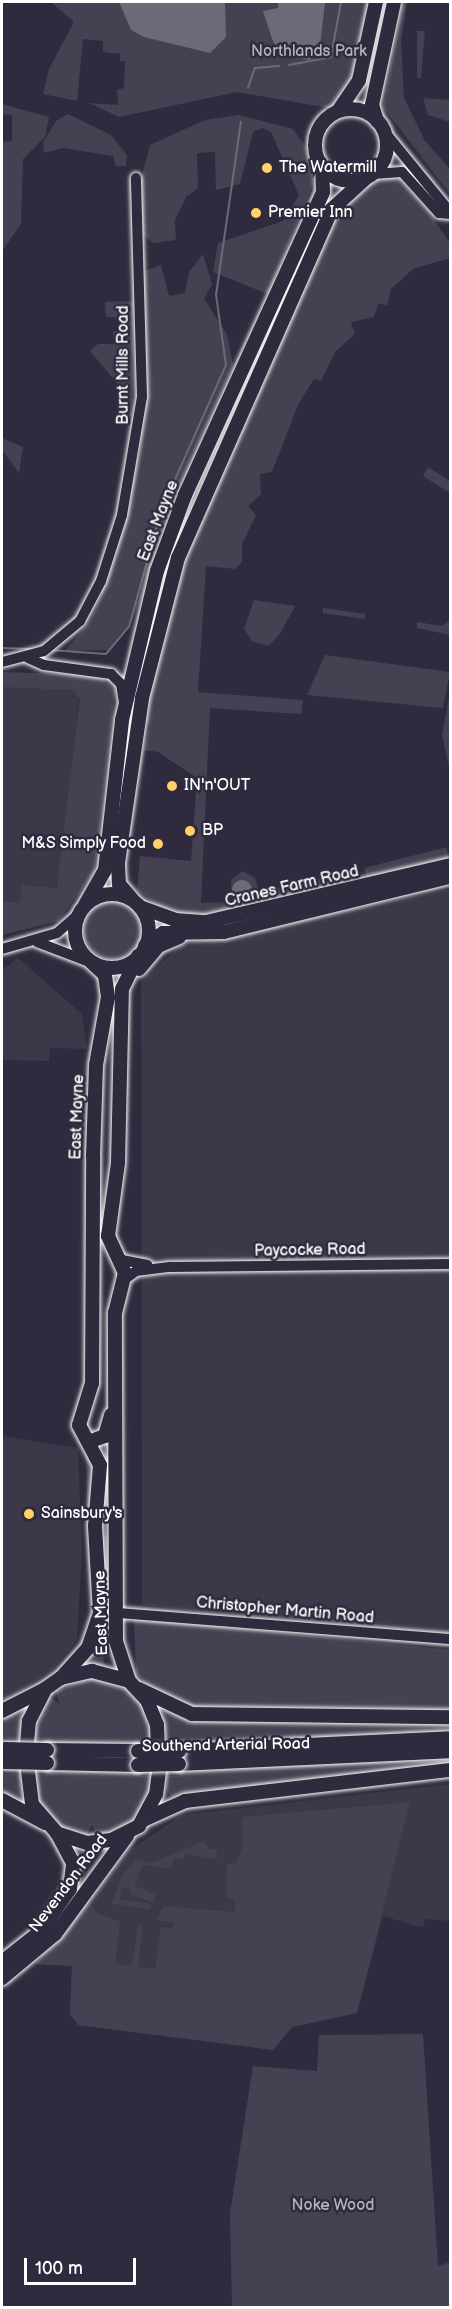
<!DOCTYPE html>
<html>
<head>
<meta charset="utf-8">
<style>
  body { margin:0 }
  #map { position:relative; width:452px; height:2309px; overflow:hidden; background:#2f2a3d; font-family:"Balsamiq Sans",sans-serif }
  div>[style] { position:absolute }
  .built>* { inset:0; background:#3c3749 }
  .green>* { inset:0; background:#464152 }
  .round { border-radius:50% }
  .water>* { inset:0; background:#6d6a77 }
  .stream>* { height:2px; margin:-1px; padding:0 1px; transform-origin:1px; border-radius:1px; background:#6d6a77 }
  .roads { filter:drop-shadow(0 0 2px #fff) drop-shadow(0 0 2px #fff) }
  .tertiary>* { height:10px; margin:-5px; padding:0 5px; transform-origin:5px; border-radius:5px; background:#2f2a3d }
  .primary>* { height:14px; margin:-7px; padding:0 7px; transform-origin:7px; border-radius:7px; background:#2f2a3d }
  .primary>.ring { margin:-7px; padding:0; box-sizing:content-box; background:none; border:14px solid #2f2a3d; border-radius:50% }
  .trunk>* { height:14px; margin:-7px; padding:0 7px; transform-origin:7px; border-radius:7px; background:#2f2a3d }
  .bridges { filter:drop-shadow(0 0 2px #fff) drop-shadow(0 0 2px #fff) }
  .trunk-bridge>* { height:14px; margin:-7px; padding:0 7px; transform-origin:7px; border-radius:7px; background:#2f2a3d }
  .dots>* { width:16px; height:16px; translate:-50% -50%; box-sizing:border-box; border:3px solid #2f2a3d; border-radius:50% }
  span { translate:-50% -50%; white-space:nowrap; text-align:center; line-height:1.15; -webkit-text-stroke:5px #2f2a3d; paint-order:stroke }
  .park-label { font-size:16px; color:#b5b3ba }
  .poi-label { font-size:16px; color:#fff }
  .left { translate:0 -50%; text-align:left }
  .right { translate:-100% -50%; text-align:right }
  .street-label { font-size:16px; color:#fff }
  .frame { position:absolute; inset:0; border:3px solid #fff; pointer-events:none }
  .scale { position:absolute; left:24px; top:2258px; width:112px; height:27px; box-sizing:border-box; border:3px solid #fff; border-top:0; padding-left:8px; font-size:18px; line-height:21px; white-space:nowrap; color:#fff; -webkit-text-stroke:4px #2f2a3d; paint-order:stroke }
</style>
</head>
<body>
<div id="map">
  <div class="built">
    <div style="clip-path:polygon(2px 679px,80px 692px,61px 896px,2px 935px)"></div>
    <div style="clip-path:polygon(450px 889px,450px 1634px,142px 1605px,141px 982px,181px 945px)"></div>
    <div style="clip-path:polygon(18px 958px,82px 1014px,87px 1049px,50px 1048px,49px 1061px,2px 1060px,2px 970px)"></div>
    <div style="clip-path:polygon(2px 1436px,78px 1448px,82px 1551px,77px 1640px,51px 1671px,7px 1699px,2px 1699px)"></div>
    <div style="clip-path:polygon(450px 1784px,449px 1921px,425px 1919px,423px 1928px,383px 1916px,357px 2013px,292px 2027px,273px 2050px,78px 2025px,70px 2014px,72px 1966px,35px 1964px,69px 1931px,127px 1852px,182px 1815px)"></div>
  </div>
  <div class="green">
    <div style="clip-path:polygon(51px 2px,368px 2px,354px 80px,329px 108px,237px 92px,119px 117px,89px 103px,118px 105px,117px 90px,124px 88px,125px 61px,120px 61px,120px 54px,103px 52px,103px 41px,83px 39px,77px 101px,43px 94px,49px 69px,74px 22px)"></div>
    <div style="clip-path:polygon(403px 2px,407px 2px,401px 41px,404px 98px,425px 141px,450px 169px,450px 194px,383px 107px)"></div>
    <div style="clip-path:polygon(417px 31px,425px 31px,421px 78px,417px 78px)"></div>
    <div style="clip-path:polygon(423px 98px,450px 100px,450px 122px,428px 115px)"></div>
    <div style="clip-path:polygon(2px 104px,49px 117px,45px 137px,23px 159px,21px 224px,2px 251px,2px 142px,12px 141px,12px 115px,2px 114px)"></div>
    <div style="clip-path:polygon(68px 114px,111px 135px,127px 155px,126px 166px,116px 166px,113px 156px,63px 148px,44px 153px,43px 142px,57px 120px)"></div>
    <div style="clip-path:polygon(239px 115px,293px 129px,306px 147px,313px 183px,268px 294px,213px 272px,218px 243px,283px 221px,299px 195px,271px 132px,263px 128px,253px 132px,240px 184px,216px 190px,215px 152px,197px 153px,198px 188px,186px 197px,175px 220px,176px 240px,153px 243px,142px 234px,141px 179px,150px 145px,205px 120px)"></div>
    <div style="clip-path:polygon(385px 173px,395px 175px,428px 211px,450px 243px,450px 258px,413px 269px,391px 289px,387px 305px,378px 304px,374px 317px,351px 322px,355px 334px,335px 352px,321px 381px,314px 379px,298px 405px,272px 472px,260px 474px,261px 494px,248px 506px,256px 515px,242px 544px,242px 562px,235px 569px,206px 566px,198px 692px,303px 700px,301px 714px,210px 708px,201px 903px,232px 902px,231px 880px,242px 871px,255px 878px,259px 892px,346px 873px,345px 886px,221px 916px,169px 913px,137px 891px,140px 856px,191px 861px,197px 778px,158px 752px,144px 750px,150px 727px,143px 714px,186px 547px,334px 217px,353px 192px)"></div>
    <div style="clip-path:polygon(203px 254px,212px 284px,204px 299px,227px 334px,233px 366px,165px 514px,144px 593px,129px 627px,110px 650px,65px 651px,90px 621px,101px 596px,140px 452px,145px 400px,140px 294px,145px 271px,161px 265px,169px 296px,185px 293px,189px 272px)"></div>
    <div style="clip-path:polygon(133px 301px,133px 386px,130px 430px,129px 405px,120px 387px,90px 351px,98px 344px,114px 344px,113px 331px,123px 331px,123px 318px,106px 317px,105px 302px)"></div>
    <div style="clip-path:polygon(2px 438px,23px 447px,19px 473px,2px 450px)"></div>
    <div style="clip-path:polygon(428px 467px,450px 481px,450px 493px,423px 476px)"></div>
    <div style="clip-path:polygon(254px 600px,295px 606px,280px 634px,268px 646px,252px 641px,244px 629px)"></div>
    <div style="clip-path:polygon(323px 608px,365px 614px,365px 619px,323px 613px)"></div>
    <div style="clip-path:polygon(450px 621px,450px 635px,417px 628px,417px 622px,441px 626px)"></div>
    <div style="clip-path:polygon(325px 655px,450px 672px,443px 708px,307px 695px)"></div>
    <div style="clip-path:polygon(2px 672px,97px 675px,115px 690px,94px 873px,58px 921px,2px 935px,2px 901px,20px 903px,22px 885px,57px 888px,80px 699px,72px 690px,2px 687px)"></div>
    <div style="clip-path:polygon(450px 693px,450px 772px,442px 735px)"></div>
    <div style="clip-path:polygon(447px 847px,448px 859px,368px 882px,364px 868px)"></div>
    <div class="round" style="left:84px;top:901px;width:58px;height:58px"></div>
    <div style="clip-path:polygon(109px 1442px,109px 1528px,107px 1515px,100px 1515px,107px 1463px,102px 1446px)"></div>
    <div style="clip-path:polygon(85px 1446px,94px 1457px,90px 1516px,88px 1516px)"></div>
    <div style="clip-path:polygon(101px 1524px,104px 1537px,111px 1537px,110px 1655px,103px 1658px,105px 1666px,86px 1666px,92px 1650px)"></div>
    <div style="clip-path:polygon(134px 1618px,450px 1650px,450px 1711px,189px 1708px,149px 1688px,136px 1673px)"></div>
    <div style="clip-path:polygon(91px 1678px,129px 1690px,141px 1703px,152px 1740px,138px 1740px,138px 1747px,47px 1746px,47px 1740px,33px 1739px,49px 1696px,59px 1704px,56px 1691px)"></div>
    <div style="clip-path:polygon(30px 1703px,21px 1739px,5px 1738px,2px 1745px,2px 1715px)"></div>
    <div style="clip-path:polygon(158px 1709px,189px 1718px,450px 1721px,450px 1734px,179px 1747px,179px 1740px,167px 1740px)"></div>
    <div style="clip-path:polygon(450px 1755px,450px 1766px,173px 1799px,166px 1790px,167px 1776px,179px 1776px,179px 1768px)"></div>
    <div style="clip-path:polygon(2px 1766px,4px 1774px,20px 1774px,23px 1804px,2px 1796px)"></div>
    <div style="clip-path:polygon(46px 1767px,138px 1769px,139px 1776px,150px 1776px,150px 1795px,130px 1824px,98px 1837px,92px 1825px,86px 1837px,63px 1829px,38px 1803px,32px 1774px,46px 1775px)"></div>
    <div style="clip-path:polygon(410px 1802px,357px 2013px,292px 2027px,273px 2050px,78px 2025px,70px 2014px,72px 1966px,35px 1964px,88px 1902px,99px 1914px,120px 1922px,115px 1964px,132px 1966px,138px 1924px,143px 1925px,138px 1967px,155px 1969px,161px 1927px,173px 1928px,174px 1923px,156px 1920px,164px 1906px,235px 1912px,235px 1900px,226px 1898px,227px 1864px,236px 1863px,242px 1851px,243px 1817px)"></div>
    <div style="clip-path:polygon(204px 1841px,209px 1850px,217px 1848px,216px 1857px,225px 1860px,185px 1854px,184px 1859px,175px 1858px,170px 1869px,142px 1865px,135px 1886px,155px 1894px,154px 1903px,132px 1895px,129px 1886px,122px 1889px,120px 1899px,151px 1904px,150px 1910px,112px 1904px,123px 1873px,137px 1859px,151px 1863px)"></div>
    <div style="clip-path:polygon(423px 2034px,438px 2266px,450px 2262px,450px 2307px,232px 2307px,230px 2213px,253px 2066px,317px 2071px,319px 2035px)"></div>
  </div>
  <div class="water">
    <div style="clip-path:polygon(119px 2px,225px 2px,226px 37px,210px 53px,144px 37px,131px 30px)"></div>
    <div style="clip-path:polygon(278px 2px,325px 2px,320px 46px,310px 60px,295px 58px,294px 47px,276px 46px,272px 39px,263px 11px,278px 8px)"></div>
    <div class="round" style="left:232px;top:880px;width:20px;height:20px"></div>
  </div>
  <div class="stream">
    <div style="left:289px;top:65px;width:43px;rotate:-10.8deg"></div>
    <div style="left:331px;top:57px;width:56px;rotate:-79.7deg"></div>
    <div style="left:248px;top:88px;width:21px;rotate:-71deg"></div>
    <div style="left:255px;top:68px;width:24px;rotate:-5deg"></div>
    <div style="left:2px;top:648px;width:30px;rotate:2deg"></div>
    <div style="left:50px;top:650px;width:56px;rotate:4.1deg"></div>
    <div style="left:106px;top:654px;width:35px;rotate:-50deg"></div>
    <div style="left:129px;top:627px;width:120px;rotate:-74.6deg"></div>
    <div style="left:161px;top:511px;width:160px;rotate:-66deg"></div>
    <div style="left:226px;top:365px;width:71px;rotate:-98.1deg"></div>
    <div style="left:216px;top:295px;width:175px;rotate:-81.8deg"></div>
  </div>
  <div class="roads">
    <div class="tertiary">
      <div style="left:383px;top:130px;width:106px;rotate:50.7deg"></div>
      <div style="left:373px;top:174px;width:29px;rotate:-4deg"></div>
      <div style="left:402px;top:172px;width:55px;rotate:47.9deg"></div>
      <div style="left:439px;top:213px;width:11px;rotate:5deg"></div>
      <div style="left:28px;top:658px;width:17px;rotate:24deg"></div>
      <div style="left:44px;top:665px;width:68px;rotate:7.7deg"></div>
      <div style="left:111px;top:674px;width:14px;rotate:45deg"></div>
      <div style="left:121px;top:684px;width:18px;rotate:81deg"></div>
      <div style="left:2px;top:662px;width:43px;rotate:-14.7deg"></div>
      <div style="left:44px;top:651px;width:47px;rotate:-39.8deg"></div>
      <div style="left:80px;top:621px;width:45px;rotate:-62.3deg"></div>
      <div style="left:101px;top:581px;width:69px;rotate:-72.3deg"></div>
      <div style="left:122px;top:515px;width:120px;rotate:-80.4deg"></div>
      <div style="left:142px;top:397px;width:219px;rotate:-91.6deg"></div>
      <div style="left:37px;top:942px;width:59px;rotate:20.9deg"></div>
      <div style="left:2px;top:949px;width:57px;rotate:-16.2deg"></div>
      <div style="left:57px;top:933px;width:28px;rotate:-41deg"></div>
      <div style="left:122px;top:1260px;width:26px;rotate:11deg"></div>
      <div style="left:124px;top:1280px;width:15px;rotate:-37deg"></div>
      <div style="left:136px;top:1271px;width:34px;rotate:-7deg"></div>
      <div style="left:170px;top:1267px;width:280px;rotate:-0.6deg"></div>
      <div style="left:117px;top:1613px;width:334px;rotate:4.5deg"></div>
    </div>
    <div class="primary">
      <div class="ring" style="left:315px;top:109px;width:58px;height:58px"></div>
      <div style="left:339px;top:110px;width:36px;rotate:-56deg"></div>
      <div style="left:359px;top:80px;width:80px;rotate:-77.7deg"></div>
      <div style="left:377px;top:121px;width:17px;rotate:-107deg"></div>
      <div style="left:372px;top:105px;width:105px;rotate:-77.9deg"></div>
      <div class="ring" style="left:75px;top:894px;width:60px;height:60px"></div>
      <div style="left:132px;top:899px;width:20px;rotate:-131deg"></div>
      <div style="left:119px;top:884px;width:21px;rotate:-93deg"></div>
      <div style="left:118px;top:863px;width:167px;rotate:-81.7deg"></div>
      <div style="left:142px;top:698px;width:145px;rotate:-75.6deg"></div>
      <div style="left:178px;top:558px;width:381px;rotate:-66.2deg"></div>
      <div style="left:332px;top:209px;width:46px;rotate:-42.4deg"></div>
      <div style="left:85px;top:905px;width:40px;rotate:-60.3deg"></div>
      <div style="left:105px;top:870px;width:151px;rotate:-83.5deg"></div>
      <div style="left:122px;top:720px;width:153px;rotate:-76.8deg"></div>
      <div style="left:157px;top:571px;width:81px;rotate:-69.8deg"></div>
      <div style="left:185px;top:495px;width:333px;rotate:-65.5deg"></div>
      <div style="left:323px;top:192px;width:25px;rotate:-92deg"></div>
      <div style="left:140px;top:907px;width:37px;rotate:20deg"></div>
      <div style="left:175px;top:920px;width:31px;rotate:4deg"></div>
      <div style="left:206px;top:922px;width:251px;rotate:-13.1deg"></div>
      <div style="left:145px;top:946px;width:22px;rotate:-36deg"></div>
      <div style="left:163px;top:933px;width:61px;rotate:-0.9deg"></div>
      <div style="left:224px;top:932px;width:233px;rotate:-13.7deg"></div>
      <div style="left:139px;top:969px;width:30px;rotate:-50deg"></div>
      <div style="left:158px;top:946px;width:23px;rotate:-23deg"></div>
      <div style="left:91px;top:1441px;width:15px;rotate:-20deg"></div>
      <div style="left:105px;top:1436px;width:22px;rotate:-74deg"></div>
      <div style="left:92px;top:1671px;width:38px;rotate:15deg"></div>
      <div style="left:129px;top:1681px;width:26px;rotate:47deg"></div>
      <div style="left:147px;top:1700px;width:27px;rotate:68deg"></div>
      <div style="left:157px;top:1725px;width:46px;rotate:87.5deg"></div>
      <div style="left:159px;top:1771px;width:23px;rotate:97deg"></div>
      <div style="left:156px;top:1794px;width:36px;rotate:118deg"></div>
      <div style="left:139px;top:1826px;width:31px;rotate:153deg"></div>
      <div style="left:111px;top:1840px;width:24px;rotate:173deg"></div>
      <div style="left:87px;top:1843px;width:32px;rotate:-162deg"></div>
      <div style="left:57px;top:1833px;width:38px;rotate:-131deg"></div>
      <div style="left:32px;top:1804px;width:49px;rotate:-97deg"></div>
      <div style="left:26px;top:1755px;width:34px;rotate:-85deg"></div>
      <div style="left:29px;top:1721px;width:36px;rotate:-63deg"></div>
      <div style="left:45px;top:1689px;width:19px;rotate:-35deg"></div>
      <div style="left:61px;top:1678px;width:32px;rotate:-13deg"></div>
      <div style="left:61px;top:1678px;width:40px;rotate:-48deg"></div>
      <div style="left:88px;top:1648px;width:37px;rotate:-71deg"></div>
      <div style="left:100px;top:1613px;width:87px;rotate:-93.3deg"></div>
      <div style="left:95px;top:1526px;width:61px;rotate:-85.3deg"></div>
      <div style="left:100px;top:1465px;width:45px;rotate:-117.7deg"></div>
      <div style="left:79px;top:1425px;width:44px;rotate:-72.8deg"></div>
      <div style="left:92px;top:1383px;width:227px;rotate:-89.7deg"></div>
      <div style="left:93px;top:1156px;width:91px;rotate:-88.1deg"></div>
      <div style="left:96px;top:1065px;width:69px;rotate:-80deg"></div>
      <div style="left:108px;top:997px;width:22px;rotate:-98deg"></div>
      <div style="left:105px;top:975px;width:18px;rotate:-137deg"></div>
      <div style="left:129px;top:1681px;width:42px;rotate:-108deg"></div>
      <div style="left:116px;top:1641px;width:328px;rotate:-90.2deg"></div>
      <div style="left:115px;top:1313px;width:41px;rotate:-76deg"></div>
      <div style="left:125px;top:1273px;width:41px;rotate:-114.7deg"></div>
      <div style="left:108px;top:1236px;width:74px;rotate:-82.2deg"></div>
      <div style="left:118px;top:1163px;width:174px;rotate:-88.7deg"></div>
      <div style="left:122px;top:989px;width:37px;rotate:-64deg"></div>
      <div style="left:2px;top:1962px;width:48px;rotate:-38.3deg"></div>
      <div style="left:40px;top:1932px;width:52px;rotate:-55.1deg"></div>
      <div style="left:70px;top:1889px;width:26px;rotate:-83deg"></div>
      <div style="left:73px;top:1863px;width:34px;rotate:-118deg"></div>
      <div style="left:2px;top:1978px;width:69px;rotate:-39.7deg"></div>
      <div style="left:55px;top:1934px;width:122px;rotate:-53.7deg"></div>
    </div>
    <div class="trunk">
      <div style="left:139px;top:1689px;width:59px;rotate:25.3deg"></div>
      <div style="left:192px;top:1714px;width:258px;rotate:0.7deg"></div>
      <div style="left:2px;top:1711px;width:48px;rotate:-27.1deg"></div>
      <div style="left:47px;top:1750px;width:91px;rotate:0.6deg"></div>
      <div style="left:179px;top:1751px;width:271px;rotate:-2.7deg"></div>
      <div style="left:47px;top:1763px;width:91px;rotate:1.3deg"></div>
      <div style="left:179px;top:1764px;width:271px;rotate:-2.7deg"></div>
      <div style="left:2px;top:1800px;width:49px;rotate:28.1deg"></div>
      <div style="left:143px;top:1820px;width:46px;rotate:-24.3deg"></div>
      <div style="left:185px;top:1801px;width:267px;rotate:-6.7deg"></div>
    </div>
  </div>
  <div class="bridges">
    <div class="trunk-bridge">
      <div style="left:5px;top:1749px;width:42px;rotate:1.4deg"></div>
      <div style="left:138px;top:1751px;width:41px"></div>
      <div style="left:4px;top:1762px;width:43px;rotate:1.3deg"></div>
      <div style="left:138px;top:1765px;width:41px;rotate:-1.4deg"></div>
    </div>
  </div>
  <div class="dots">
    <div style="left:267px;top:168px;background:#ffd166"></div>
    <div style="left:256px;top:213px;background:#ffd166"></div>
    <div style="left:172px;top:786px;background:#ffd166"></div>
    <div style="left:190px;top:831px;background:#ffd166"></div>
    <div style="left:158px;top:844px;background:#ffd166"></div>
    <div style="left:29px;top:1514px;background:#ffd166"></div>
  </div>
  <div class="park-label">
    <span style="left:309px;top:52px">Northlands Park</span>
    <span style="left:333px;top:2206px">Noke Wood</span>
  </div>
  <div class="poi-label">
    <span class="left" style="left:279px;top:168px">The Watermill</span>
    <span class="left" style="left:268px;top:213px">Premier Inn</span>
    <span class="left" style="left:184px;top:786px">IN'n'OUT</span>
    <span class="left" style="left:202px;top:831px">BP</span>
    <span class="right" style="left:146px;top:844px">M&amp;S Simply Food</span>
    <span class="left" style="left:41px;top:1514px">Sainsbury's</span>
  </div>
  <div class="street-label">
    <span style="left:124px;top:365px;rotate:-90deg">Burnt Mills Road</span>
    <span style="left:159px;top:521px;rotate:-69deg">East Mayne</span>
    <span style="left:292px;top:887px;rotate:-13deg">Cranes Farm Road</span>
    <span style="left:78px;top:1117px;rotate:-88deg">East Mayne</span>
    <span style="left:310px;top:1251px;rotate:-1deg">Paycocke Road</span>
    <span style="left:285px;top:1611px;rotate:5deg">Christopher Martin Road</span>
    <span style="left:102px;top:1613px;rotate:-92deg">East Mayne</span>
    <span style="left:226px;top:1746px;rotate:-1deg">Southend Arterial Road</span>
    <span style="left:69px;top:1884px;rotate:-53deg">Nevendon Road</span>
  </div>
  <div class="frame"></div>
  <div class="scale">100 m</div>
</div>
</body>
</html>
